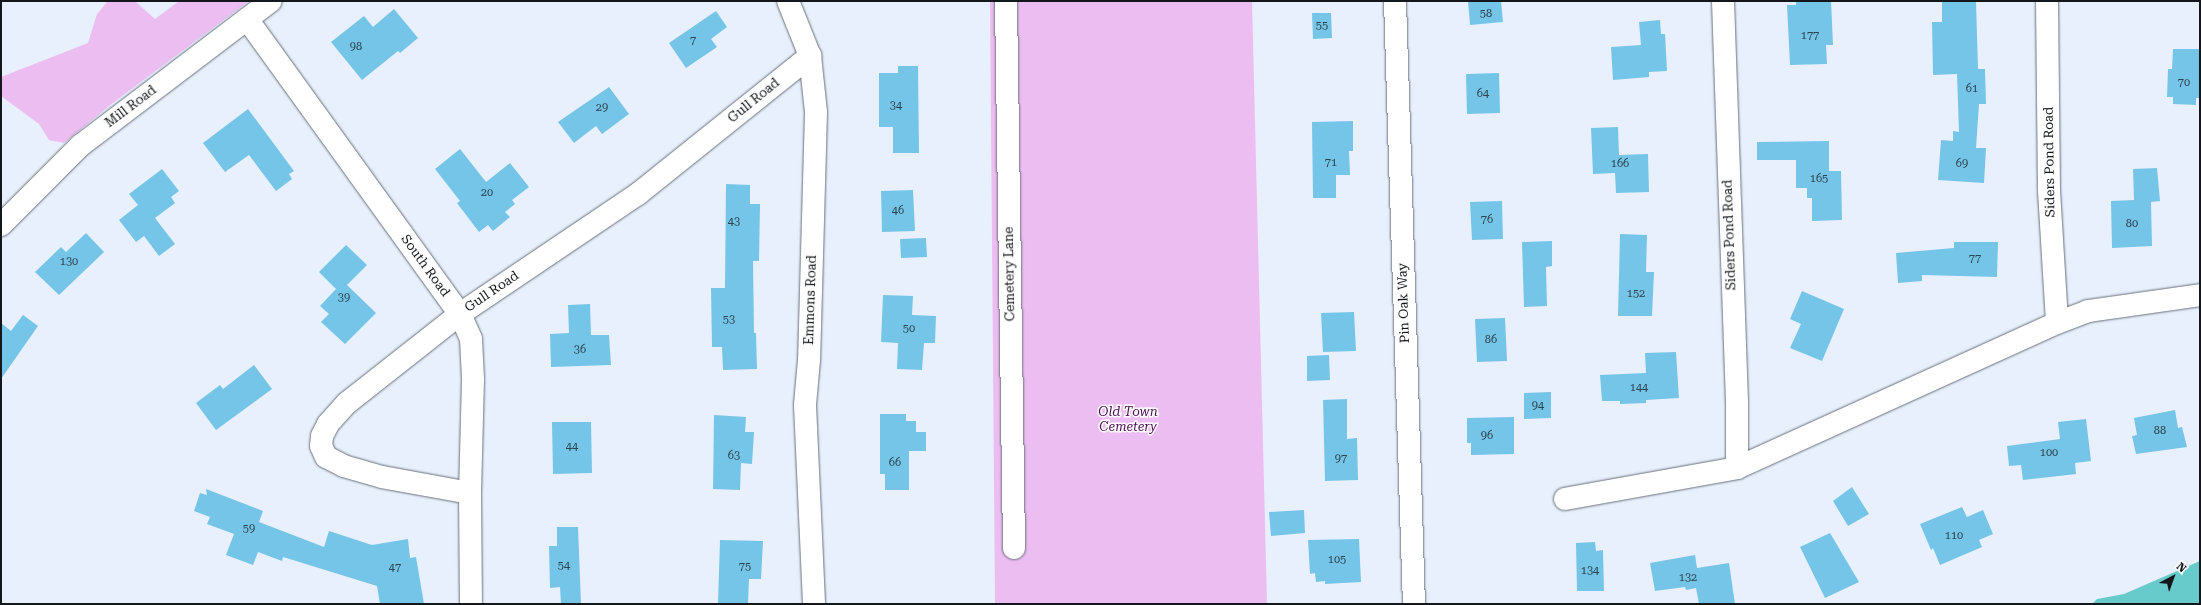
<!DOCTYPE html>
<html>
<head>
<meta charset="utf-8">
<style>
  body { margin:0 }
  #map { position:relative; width:2201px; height:605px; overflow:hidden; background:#e8f0fd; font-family:"Roboto Serif",serif }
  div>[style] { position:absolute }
  .green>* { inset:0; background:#ecbdf1 }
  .water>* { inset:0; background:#67cacb }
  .building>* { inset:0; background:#75c5e8 }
  .roads { filter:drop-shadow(0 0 1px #68707b) drop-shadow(0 0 1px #68707b) }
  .minor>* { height:22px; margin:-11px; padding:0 11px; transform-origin:11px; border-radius:11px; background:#fff }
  span { translate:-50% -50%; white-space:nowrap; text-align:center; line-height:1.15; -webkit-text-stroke:3px #fcfcfc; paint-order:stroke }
  .number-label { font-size:11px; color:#2c424e }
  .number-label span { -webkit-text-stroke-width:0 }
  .street-label { font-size:13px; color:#13161a }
  .park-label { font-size:13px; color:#4b1052; font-style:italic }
  .frame { position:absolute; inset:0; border:2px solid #13161a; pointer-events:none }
  .north { position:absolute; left:2153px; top:557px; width:40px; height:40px; -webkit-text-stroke:3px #fcfcfc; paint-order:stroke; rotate:41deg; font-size:11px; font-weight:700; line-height:16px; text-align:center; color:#13161a }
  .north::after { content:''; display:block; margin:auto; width:14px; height:18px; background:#13161a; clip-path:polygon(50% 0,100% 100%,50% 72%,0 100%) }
</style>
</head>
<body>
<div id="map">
  <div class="green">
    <div style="clip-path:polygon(108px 1px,135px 1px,155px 19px,179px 1px,249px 1px,114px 102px,64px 143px,49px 140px,39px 124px,1px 96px,1px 77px,88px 43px,97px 14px)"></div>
    <div style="clip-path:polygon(990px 1px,1252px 1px,1267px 604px,995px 604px)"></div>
  </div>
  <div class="water">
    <div style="clip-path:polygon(2200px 561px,2200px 604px,2092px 604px,2097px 599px,2124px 594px)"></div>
  </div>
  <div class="building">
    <div style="clip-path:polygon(1468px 1px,1501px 1px,1503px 22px,1470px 25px)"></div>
    <div style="clip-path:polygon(1796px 1px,1831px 1px,1833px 45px,1826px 45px,1827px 64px,1790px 65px,1787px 5px,1796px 5px)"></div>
    <div style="clip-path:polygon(1942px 1px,1976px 1px,1978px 69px,1985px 69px,1986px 104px,1979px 104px,1976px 148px,1986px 148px,1984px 183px,1938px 180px,1941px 140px,1953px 141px,1953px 131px,1959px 132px,1957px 74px,1933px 75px,1932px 22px,1942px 22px)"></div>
    <div style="clip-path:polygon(394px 9px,418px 38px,400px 53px,398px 51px,362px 80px,331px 42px,364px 16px,373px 27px)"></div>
    <div style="clip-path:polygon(716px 11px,727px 27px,711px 39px,717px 47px,686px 68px,669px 43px)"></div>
    <div style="clip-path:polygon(1312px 13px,1331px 13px,1332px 38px,1313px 39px)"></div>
    <div style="clip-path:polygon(1660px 20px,1661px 34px,1665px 34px,1667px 71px,1649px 72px,1649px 77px,1613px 80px,1611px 47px,1641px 45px,1639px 22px)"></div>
    <div style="clip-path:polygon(2173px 49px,2200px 49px,2200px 98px,2196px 98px,2196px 105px,2173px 104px,2173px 97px,2167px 97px,2168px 69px,2172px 69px)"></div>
    <div style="clip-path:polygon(898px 66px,918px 66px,919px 153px,893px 153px,893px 127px,879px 127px,879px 73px,898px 73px)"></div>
    <div style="clip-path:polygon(1499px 73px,1500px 113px,1467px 114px,1466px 74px)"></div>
    <div style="clip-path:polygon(609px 87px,629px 114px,602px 134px,596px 126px,574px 143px,558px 122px)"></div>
    <div style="clip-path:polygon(248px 109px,294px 171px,289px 174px,292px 179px,276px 191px,249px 155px,225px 172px,203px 143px)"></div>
    <div style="clip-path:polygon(1353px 121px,1353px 151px,1349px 151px,1350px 175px,1336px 175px,1336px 198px,1313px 198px,1312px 122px)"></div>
    <div style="clip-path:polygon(1618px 127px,1619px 155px,1648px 154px,1649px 192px,1616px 193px,1615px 173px,1593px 174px,1591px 128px)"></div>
    <div style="clip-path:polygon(1829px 141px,1829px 171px,1841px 171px,1842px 220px,1812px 221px,1812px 198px,1807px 198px,1807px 188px,1796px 188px,1796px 160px,1757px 160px,1757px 142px)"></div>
    <div style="clip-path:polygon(460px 149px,486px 182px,510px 163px,529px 187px,512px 200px,515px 204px,505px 212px,510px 217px,493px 231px,488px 225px,479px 232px,457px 203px,460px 201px,435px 169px)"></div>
    <div style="clip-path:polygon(2157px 168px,2160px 201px,2151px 202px,2152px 246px,2112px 248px,2111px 201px,2134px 200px,2133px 169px)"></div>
    <div style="clip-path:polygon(162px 169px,179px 191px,171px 197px,175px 203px,155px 218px,175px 244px,159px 256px,144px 236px,136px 242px,119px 220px,138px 205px,129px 194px)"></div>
    <div style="clip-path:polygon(726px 184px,750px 185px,750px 204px,760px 204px,759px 261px,753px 261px,754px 333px,756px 333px,757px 369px,723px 370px,722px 347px,712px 347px,711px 288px,725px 288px)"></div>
    <div style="clip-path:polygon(913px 190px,915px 231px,882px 232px,881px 191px)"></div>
    <div style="clip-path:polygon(1502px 201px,1503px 239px,1472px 240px,1470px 202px)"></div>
    <div style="clip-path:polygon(86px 233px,104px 252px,59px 295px,35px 272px,61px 247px,66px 252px)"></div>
    <div style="clip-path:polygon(1620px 234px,1647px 235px,1646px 272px,1654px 272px,1652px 316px,1618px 316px)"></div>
    <div style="clip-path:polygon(926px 238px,927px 257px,901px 258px,900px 239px)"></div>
    <div style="clip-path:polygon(1552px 241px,1552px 266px,1546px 267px,1547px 306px,1524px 307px,1522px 242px)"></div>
    <div style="clip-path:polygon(1954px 242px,1998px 242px,1997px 277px,1922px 275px,1922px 281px,1898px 283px,1896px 253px,1954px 248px)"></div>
    <div style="clip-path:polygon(346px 245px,367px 265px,347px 285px,376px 313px,345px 344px,321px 322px,329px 314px,320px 306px,336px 289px,319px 272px)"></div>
    <div style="clip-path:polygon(1802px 291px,1844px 309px,1822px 361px,1790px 348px,1801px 324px,1790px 319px)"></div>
    <div style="clip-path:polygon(883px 295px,913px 296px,912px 315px,936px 316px,935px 343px,924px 343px,922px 370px,897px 369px,898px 343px,881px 342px)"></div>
    <div style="clip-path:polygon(590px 304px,591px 335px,609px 335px,611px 365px,551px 367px,550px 334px,569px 333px,568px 305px)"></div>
    <div style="clip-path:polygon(1354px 312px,1356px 351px,1323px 352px,1321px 313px)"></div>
    <div style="clip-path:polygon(23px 315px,38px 326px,1px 379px,1px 323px,11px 331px)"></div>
    <div style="clip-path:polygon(1505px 318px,1507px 361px,1477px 362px,1475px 319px)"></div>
    <div style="clip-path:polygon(1676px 352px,1679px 398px,1646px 400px,1646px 403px,1620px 404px,1620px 401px,1602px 401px,1600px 375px,1646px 373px,1645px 353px)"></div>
    <div style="clip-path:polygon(1329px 355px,1330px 380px,1307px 381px,1307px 356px)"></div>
    <div style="clip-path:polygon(254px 365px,272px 389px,216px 430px,196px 403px,220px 385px,223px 389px)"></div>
    <div style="clip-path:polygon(1551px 392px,1551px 418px,1524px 419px,1524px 393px)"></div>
    <div style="clip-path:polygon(1347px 399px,1347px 439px,1357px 438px,1358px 480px,1325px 481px,1323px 400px)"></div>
    <div style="clip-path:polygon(2175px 410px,2178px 428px,2182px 427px,2187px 447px,2136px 454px,2132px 436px,2137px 435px,2134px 418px)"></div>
    <div style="clip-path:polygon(880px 414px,906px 414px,906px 421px,916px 421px,916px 432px,926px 432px,926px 451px,909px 451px,909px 490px,885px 490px,885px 474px,880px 474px)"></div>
    <div style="clip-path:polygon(714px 415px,746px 417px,745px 432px,754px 432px,752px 464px,741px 463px,740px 490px,713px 489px)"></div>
    <div style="clip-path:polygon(1514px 417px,1514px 454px,1471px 455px,1471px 443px,1467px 443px,1467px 418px)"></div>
    <div style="clip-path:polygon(2086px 419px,2091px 461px,2075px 463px,2076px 474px,2023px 480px,2021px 465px,2009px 466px,2007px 446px,2060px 439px,2058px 422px)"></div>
    <div style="clip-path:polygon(552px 422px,591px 422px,592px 473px,553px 474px)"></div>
    <div style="clip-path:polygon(1852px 487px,1869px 514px,1848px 526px,1833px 501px)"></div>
    <div style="clip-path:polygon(206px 489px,263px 511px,259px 522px,324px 547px,329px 531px,372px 545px,408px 539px,410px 558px,416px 557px,424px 604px,380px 604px,377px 586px,283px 557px,282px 561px,258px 552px,253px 565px,226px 555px,234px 534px,207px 524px,210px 517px,194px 511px,200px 493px,207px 495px)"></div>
    <div style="clip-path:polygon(1962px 507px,1967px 517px,1983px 510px,1993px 534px,1979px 540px,1982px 547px,1940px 565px,1933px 548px,1931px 550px,1920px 524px)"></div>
    <div style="clip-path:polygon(1304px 510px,1305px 533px,1271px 536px,1269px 512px)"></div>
    <div style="clip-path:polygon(557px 527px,578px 527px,581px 604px,561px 604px,560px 587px,550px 588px,549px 546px,557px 546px)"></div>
    <div style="clip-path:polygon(1830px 533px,1859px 582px,1825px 598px,1800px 547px)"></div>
    <div style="clip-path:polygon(1359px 539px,1361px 582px,1325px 584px,1325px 581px,1316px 582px,1315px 573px,1310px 574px,1308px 540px)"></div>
    <div style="clip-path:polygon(720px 540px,763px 541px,761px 579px,749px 579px,748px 604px,718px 604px)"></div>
    <div style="clip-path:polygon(1595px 542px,1596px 551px,1603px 550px,1604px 591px,1577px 591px,1576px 543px)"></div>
    <div style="clip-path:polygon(1695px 555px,1697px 568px,1729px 563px,1735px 604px,1699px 604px,1696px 588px,1686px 590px,1685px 587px,1655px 591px,1650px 563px)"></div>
  </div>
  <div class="roads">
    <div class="minor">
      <div style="left:788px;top:1px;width:59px;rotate:68.2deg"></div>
      <div style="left:810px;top:56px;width:56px;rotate:83.9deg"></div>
      <div style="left:816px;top:112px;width:248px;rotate:91.6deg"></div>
      <div style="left:809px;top:360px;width:45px;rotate:95.1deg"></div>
      <div style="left:805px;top:405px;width:199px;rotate:87.4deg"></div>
      <div style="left:1006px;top:1px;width:547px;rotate:89.16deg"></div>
      <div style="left:1395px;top:1px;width:603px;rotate:88.2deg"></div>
      <div style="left:1723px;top:1px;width:401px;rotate:88deg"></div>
      <div style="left:1737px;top:402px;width:66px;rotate:90deg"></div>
      <div style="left:2047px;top:1px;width:190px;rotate:89.4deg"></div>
      <div style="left:2049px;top:191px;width:132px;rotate:86.5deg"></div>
      <div style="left:247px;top:19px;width:364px;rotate:54.2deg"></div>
      <div style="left:460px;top:314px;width:27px;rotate:66deg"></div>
      <div style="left:471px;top:339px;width:40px;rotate:87.1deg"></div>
      <div style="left:473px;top:379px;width:114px;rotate:91.5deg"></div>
      <div style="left:470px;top:493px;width:111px;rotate:89.5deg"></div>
      <div style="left:1px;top:225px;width:113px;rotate:-45deg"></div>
      <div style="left:81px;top:145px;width:238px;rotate:-37.2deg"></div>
      <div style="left:470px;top:493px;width:89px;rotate:-169.7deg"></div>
      <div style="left:382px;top:477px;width:40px;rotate:-164deg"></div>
      <div style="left:344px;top:466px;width:20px;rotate:-153deg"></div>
      <div style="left:326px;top:457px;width:12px;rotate:-114deg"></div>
      <div style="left:321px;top:446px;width:10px;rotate:-84deg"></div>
      <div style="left:322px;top:436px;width:13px;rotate:-63deg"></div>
      <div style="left:328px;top:424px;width:28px;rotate:-48deg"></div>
      <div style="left:347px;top:403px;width:144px;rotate:-38.2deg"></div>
      <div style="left:460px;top:314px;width:215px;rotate:-34deg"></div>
      <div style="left:638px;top:194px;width:221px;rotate:-38.7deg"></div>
      <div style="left:1565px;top:499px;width:175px;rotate:-10.2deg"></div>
      <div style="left:1737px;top:468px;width:351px;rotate:-24.4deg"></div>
      <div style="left:2057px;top:323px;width:33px;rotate:-21deg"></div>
      <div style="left:2088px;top:311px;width:113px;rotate:-8.1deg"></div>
    </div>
  </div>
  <div class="number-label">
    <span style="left:1486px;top:14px">58</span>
    <span style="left:1322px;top:26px">55</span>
    <span style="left:1810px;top:36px">177</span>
    <span style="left:693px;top:41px">7</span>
    <span style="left:356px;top:47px">98</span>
    <span style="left:2184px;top:83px">70</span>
    <span style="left:1972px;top:89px">61</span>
    <span style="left:1483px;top:94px">64</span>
    <span style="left:896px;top:106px">34</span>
    <span style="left:602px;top:108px">29</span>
    <span style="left:1331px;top:163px">71</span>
    <span style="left:1620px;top:164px">166</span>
    <span style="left:1962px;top:164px">69</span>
    <span style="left:1819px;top:179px">165</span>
    <span style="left:487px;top:193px">20</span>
    <span style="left:898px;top:211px">46</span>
    <span style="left:1487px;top:220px">76</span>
    <span style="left:734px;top:222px">43</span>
    <span style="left:2132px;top:224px">80</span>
    <span style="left:1975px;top:259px">77</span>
    <span style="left:69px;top:262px">130</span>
    <span style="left:1636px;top:294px">152</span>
    <span style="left:344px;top:298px">39</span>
    <span style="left:729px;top:320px">53</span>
    <span style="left:909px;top:329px">50</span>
    <span style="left:1491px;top:340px">86</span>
    <span style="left:580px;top:350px">36</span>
    <span style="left:1639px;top:388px">144</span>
    <span style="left:1538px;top:406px">94</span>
    <span style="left:2160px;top:431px">88</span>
    <span style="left:1487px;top:436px">96</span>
    <span style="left:572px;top:447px">44</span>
    <span style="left:2049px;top:453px">100</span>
    <span style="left:734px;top:456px">63</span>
    <span style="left:1341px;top:459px">97</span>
    <span style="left:895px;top:463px">66</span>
    <span style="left:249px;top:529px">59</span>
    <span style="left:1954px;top:536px">110</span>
    <span style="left:1337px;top:560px">105</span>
    <span style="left:564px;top:566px">54</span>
    <span style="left:745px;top:567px">75</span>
    <span style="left:395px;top:568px">47</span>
    <span style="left:1590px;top:571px">134</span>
    <span style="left:1688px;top:578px">132</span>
  </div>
  <div class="street-label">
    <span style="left:754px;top:101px;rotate:-39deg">Gull Road</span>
    <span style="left:131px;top:107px;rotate:-37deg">Mill Road</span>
    <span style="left:2050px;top:162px;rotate:-91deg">Siders Pond Road</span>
    <span style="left:1730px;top:235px;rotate:-92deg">Siders Pond Road</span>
    <span style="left:425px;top:266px;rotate:54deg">South Road</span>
    <span style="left:1010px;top:274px;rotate:-91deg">Cemetery Lane</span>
    <span style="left:492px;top:292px;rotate:-34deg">Gull Road</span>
    <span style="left:811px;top:300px;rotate:-88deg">Emmons Road</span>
    <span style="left:1404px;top:303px;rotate:-92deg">Pin Oak Way</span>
  </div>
  <div class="park-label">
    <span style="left:1128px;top:420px">Old Town<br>Cemetery</span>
  </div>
  <div class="frame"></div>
  <div class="north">N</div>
</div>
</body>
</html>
